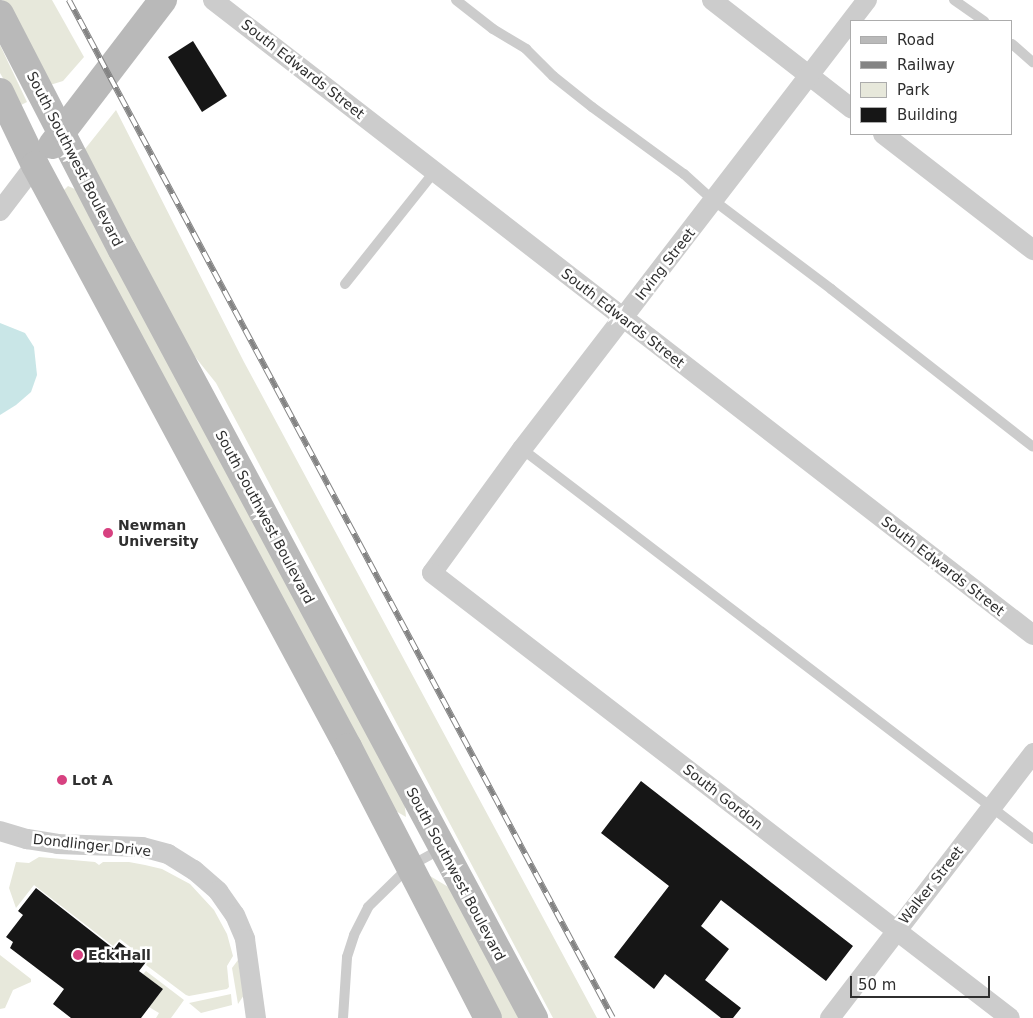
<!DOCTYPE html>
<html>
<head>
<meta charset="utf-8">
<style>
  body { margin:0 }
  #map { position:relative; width:1033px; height:1018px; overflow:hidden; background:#fff; font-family:"DejaVu Sans",sans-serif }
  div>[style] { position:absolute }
  .green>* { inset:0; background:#e7e8db }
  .water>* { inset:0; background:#c9e6e7 }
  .building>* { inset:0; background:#161616 }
  .lane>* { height:10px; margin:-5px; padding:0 5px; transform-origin:5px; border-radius:5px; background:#ccc }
  .street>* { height:20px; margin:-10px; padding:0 10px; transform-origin:10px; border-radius:10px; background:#ccc }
  .secondary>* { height:28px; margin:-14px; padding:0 14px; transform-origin:14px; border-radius:14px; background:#b9b9b9 }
  .rail>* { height:5.5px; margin-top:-2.75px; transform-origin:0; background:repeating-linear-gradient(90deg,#fff 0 11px,#848484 0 22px); box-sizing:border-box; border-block:1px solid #848484 }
  .dots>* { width:14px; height:14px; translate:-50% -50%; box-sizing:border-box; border:2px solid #fff; border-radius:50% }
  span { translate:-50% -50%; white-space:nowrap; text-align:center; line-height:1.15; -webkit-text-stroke:5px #fff; paint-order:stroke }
  .street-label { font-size:14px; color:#2f2f2f }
  .poi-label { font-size:14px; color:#2f2f2f; font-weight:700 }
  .left { translate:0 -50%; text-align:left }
  .legend { position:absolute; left:850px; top:20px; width:162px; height:115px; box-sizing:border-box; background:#fff; border:1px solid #acacac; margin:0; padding:6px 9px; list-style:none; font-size:15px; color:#2f2f2f }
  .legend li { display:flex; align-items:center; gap:10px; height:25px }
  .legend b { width:25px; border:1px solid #acacac }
  .scale { position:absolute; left:850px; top:976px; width:140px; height:22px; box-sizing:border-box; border:2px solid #2f2f2f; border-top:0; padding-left:6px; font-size:15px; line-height:18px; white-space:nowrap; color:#2f2f2f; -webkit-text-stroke:4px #fff; paint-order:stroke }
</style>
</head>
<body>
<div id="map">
  <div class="green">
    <div style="clip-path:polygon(3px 0,52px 0,84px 57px,63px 81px,50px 85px,36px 69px)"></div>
    <div style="clip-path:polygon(0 45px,27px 102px,19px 106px,0 73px)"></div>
    <div style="clip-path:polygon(116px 110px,244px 362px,597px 1018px,553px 1018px,216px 383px,188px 348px,81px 154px)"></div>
    <div style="clip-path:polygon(68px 186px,77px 190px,404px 799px,406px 817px,389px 807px,64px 195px,64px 190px)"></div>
    <div style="clip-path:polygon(39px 857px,95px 862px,99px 865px,103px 862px,129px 862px,145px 865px,162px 869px,190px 884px,214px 910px,227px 934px,233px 956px,227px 966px,229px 987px,227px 989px,189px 996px,186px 995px,146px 965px,148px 961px,120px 939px,113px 946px,34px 885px,16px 908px,9px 888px,16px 862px,29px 863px)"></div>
    <div style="clip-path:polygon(430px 876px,450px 888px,519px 1018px,497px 1018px,429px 880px)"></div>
    <div style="clip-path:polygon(0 955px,31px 979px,31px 982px,13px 990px,5px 1008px,0 1009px)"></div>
    <div style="clip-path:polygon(238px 960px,244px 995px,238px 1004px,232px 968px)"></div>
    <div style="clip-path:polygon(146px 971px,184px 1000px,171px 1018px,156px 1018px,159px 1013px,149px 1007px,163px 989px,143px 974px)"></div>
    <div style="clip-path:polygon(231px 994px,232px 1005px,201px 1013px,189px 1003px)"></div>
  </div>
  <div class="water">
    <div style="clip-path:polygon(0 323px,25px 333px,34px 347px,37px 375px,31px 392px,16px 405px,0 415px)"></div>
  </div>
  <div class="building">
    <div style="clip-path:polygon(193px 41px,227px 96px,202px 112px,168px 57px)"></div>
    <div style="clip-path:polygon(641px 781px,853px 946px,826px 981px,721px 900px,701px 926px,729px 949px,705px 980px,741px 1008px,733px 1018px,721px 1018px,665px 974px,654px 989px,614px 957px,669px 886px,601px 833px)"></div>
    <div style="clip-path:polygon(36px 888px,114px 949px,119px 942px,146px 962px,139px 971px,163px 989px,141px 1018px,71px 1018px,53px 1004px,64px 989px,10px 948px,13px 942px,6px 937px,23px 915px,18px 911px)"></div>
  </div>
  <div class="lane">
    <div style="left:456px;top:0;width:47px;rotate:38.1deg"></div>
    <div style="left:493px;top:29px;width:39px;rotate:31deg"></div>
    <div style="left:526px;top:49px;width:38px;rotate:45deg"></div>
    <div style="left:553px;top:76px;width:50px;rotate:38.5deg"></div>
    <div style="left:592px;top:107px;width:114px;rotate:36.1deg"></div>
    <div style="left:684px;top:174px;width:39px;rotate:42deg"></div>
    <div style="left:713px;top:200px;width:148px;rotate:37deg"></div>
    <div style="left:831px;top:289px;width:256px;rotate:38deg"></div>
    <div style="left:954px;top:0;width:37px;rotate:35deg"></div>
    <div style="left:1012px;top:44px;width:28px;rotate:41deg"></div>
    <div style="left:345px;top:284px;width:144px;rotate:-51.5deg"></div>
    <div style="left:522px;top:449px;width:643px;rotate:37.35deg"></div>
    <div style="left:343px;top:1018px;width:61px;rotate:-86.2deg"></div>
    <div style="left:347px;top:957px;width:23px;rotate:-72deg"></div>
    <div style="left:354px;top:935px;width:31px;rotate:-63deg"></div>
    <div style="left:368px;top:907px;width:59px;rotate:-44.3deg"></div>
    <div style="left:410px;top:866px;width:37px;rotate:-29deg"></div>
  </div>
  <div class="street">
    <div style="left:213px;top:0;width:1037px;rotate:37.75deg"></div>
    <div style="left:712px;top:0;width:177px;rotate:37.9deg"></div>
    <div style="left:867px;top:0;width:566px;rotate:127.54deg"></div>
    <div style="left:522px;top:449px;width:153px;rotate:126deg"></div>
    <div style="left:432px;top:573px;width:729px;rotate:37.59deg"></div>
    <div style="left:883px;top:134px;width:190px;rotate:37.7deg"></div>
    <div style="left:0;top:211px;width:58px;rotate:-52.7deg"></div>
    <div style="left:0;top:831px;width:28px;rotate:17deg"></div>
    <div style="left:27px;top:839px;width:30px;rotate:9deg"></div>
    <div style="left:57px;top:844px;width:85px;rotate:2deg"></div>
    <div style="left:142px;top:847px;width:27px;rotate:15deg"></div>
    <div style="left:168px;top:854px;width:31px;rotate:32deg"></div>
    <div style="left:194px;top:870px;width:32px;rotate:41deg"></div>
    <div style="left:218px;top:891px;width:29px;rotate:55deg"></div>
    <div style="left:235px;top:915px;width:26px;rotate:67deg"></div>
    <div style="left:245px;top:939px;width:80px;rotate:82.1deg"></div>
    <div style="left:830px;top:1018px;width:334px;rotate:-52.5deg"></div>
  </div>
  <div class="secondary">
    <div style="left:0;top:14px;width:266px;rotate:62.7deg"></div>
    <div style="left:122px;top:250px;width:872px;rotate:61.79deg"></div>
    <div style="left:0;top:92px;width:81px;rotate:64.4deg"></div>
    <div style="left:35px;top:165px;width:661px;rotate:61.73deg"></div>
    <div style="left:348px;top:747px;width:305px;rotate:62.7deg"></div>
    <div style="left:52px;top:145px;width:183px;rotate:-52.6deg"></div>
  </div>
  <div class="rail">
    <div style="left:69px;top:0;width:1154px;rotate:61.88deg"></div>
  </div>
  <div class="dots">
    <div style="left:108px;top:533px;background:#d74180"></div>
    <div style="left:62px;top:780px;background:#d74180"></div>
    <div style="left:78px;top:955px;background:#d74180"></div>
  </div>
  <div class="street-label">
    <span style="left:303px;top:69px;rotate:38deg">South Edwards Street</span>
    <span style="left:75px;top:159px;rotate:63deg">South Southwest Boulevard</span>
    <span style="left:665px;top:264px;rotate:-52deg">Irving Street</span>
    <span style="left:623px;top:318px;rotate:38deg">South Edwards Street</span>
    <span style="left:265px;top:517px;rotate:62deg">South Southwest Boulevard</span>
    <span style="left:943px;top:566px;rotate:38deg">South Edwards Street</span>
    <span style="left:723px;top:797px;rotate:38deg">South Gordon</span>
    <span style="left:92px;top:845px;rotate:6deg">Dondlinger Drive</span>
    <span style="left:456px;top:874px;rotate:62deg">South Southwest Boulevard</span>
    <span style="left:931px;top:885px;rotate:-52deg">Walker Street</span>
  </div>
  <div class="poi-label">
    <span class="left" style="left:118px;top:533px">Newman<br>University</span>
    <span class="left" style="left:72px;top:780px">Lot A</span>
    <span class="left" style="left:88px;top:955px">Eck Hall</span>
  </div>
  <ul class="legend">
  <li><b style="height:6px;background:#b9b9b9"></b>Road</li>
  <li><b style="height:6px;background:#848484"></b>Railway</li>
  <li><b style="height:14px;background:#e7e8db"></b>Park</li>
  <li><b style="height:14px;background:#161616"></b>Building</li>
  </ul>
  <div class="scale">50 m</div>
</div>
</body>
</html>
